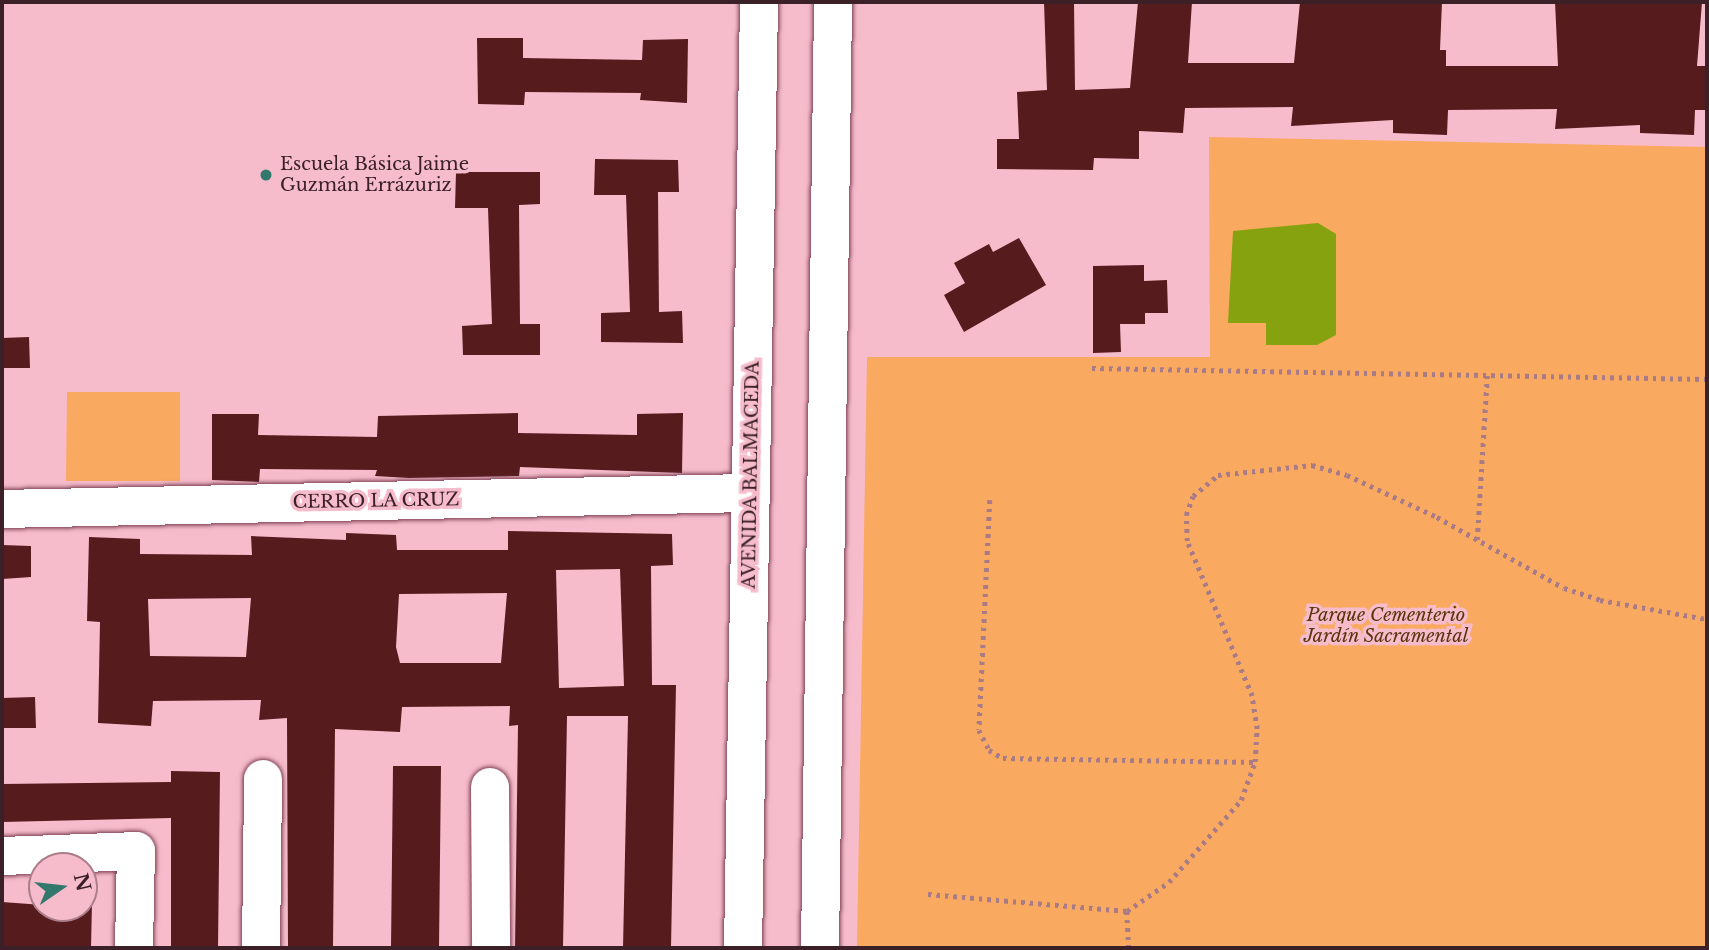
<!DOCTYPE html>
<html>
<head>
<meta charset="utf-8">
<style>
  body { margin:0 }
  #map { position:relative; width:1709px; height:950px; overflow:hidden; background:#f6bccb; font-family:"Libre Baskerville",serif }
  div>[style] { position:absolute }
  .green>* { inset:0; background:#f9a960 }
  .water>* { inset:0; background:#86a20f }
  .building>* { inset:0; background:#561b1d }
  .path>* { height:4.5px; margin-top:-2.25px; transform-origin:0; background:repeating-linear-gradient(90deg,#a87b87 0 3.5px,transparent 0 8.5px) }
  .roads { filter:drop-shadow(0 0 2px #7b3e51) drop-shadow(0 0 2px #7b3e51) }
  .minor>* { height:38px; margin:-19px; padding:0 19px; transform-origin:19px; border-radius:19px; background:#fff }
  .tertiary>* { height:38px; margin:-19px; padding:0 19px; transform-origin:19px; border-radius:19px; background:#fff }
  .dots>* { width:19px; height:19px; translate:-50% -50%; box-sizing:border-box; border:4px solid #f6bccb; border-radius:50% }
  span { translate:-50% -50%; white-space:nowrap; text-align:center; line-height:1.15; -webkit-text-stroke:7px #f6bccb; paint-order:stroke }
  .poi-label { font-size:18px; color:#3b2028 }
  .left { translate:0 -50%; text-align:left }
  .street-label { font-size:18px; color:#3b2028 }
  .park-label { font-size:18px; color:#59330b; font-style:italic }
  .frame { position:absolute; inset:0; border:4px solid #3b2028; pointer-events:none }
  .north { position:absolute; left:28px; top:852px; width:70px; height:70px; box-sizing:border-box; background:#f6bccb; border:2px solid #ab7e8a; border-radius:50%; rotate:76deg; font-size:19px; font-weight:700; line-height:28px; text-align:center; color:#3b2028 }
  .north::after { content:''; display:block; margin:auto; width:24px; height:32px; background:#32786d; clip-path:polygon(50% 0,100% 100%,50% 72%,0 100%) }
</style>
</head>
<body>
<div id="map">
  <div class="green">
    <div style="clip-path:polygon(1209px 137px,1707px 147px,1707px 948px,857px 948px,867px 357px,1210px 357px)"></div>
    <div style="clip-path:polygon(67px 392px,180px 392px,180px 481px,66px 481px)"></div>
  </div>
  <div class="water">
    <div style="clip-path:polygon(1318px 223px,1336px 234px,1336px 335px,1317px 345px,1266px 345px,1266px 323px,1228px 323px,1233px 231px)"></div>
  </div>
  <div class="building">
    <div style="clip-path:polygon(1044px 2px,1074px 2px,1075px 90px,1130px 88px,1138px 2px,1192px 2px,1188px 63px,1294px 63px,1300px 2px,1442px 2px,1440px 50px,1446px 50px,1446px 66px,1558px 66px,1555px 2px,1702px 2px,1697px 66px,1707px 66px,1707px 110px,1695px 110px,1694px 135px,1640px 133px,1640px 125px,1555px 129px,1557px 109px,1448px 110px,1447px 135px,1393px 133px,1393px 120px,1291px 126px,1293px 107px,1185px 108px,1183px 133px,1139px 131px,1139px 159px,1094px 158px,1093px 170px,997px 169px,997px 139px,1019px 139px,1017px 92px,1047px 90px)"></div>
    <div style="clip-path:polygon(477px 38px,523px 38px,523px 58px,642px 60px,643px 40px,688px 39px,687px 103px,640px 100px,641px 93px,525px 92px,524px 105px,478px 104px)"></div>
    <div style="clip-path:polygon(595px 159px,678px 160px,679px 192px,658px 192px,659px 312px,682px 311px,683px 343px,601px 342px,601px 313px,630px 312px,626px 195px,594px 195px)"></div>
    <div style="clip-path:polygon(456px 172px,540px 172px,540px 204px,519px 205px,520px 324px,540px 324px,540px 355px,463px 355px,462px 326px,492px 324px,488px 208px,455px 208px)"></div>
    <div style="clip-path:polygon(1019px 238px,1046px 285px,964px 332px,944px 295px,965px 283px,954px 263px,989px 244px,993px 252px)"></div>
    <div style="clip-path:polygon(1144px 265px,1144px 281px,1167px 280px,1168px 313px,1145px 313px,1145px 324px,1120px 324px,1121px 352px,1093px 353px,1093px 266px)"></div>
    <div style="clip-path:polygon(29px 337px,30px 368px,2px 368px,2px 338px)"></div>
    <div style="clip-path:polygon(518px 413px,518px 433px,637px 435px,637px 414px,683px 413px,682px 473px,520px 467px,519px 476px,409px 478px,375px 476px,377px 470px,260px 469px,259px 482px,212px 480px,212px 414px,259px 414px,258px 435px,377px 437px,378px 416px)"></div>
    <div style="clip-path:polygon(evenodd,508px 531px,672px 534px,673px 565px,651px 566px,652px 685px,676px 685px,671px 948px,623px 948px,628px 716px,567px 716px,563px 948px,515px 948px,518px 725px,509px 726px,510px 706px,402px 707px,400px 732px,335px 729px,333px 948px,288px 948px,287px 718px,259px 720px,261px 700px,153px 701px,151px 726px,98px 723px,100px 622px,87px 621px,89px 537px,140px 539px,140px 554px,252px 555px,251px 536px,346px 540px,346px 533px,396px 535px,397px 550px,508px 550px,508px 531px,620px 569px,624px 686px,559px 688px,556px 570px,620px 569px,508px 531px,507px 593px,501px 663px,400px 663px,396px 647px,399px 594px,507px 593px,508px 531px,251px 598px,246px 657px,150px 656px,148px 599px,251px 598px)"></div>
    <div style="clip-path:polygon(2px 545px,31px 546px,31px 577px,2px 579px)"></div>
    <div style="clip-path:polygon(35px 697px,36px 728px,2px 728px,2px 698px)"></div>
    <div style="clip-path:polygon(393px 766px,441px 766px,439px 948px,391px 948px)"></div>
    <div style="clip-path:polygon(171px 771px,220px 772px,218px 948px,171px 948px,171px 818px,2px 822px,2px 784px,171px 782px)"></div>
    <div style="clip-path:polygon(2px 902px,84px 908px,84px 902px,92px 902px,91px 948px,2px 948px)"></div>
  </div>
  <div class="path">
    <div style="left:1092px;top:368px;width:615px;rotate:1.02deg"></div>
    <div style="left:990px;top:500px;width:230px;rotate:92.7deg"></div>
    <div style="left:979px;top:730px;width:22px;rotate:63deg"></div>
    <div style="left:989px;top:750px;width:16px;rotate:30deg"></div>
    <div style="left:1003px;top:758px;width:251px;rotate:0.9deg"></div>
    <div style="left:1477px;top:540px;width:165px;rotate:-86.5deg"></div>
    <div style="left:928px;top:894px;width:200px;rotate:4.9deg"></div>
    <div style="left:1127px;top:911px;width:51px;rotate:-34.6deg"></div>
    <div style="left:1169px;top:882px;width:109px;rotate:-48.7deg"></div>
    <div style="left:1241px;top:800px;width:40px;rotate:-69.8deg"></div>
    <div style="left:1255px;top:762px;width:33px;rotate:-87deg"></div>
    <div style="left:1257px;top:729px;width:33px;rotate:-99deg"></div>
    <div style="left:1252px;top:696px;width:168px;rotate:-112.8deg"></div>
    <div style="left:1187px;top:541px;width:26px;rotate:-92deg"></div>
    <div style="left:1186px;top:515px;width:20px;rotate:-70deg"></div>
    <div style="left:1193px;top:496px;width:33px;rotate:-40deg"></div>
    <div style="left:1218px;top:475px;width:95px;rotate:-6.1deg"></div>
    <div style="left:1312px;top:465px;width:36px;rotate:16deg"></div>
    <div style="left:1347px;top:475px;width:99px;rotate:25deg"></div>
    <div style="left:1437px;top:517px;width:145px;rotate:29.2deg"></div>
    <div style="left:1564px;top:588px;width:38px;rotate:18deg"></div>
    <div style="left:1600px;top:600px;width:109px;rotate:10.1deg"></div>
    <div style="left:1127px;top:911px;width:37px;rotate:87deg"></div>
  </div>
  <div class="roads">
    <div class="minor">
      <div style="left:2px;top:509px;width:748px;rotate:-1.23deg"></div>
      <div style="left:490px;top:787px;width:161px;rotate:89.6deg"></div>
      <div style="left:2px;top:856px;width:134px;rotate:-2.1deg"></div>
      <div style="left:136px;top:851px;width:97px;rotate:91.2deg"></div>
      <div style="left:261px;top:948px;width:169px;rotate:-89.3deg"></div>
    </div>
    <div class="tertiary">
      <div style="left:743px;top:948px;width:946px;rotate:-89.03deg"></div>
      <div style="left:820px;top:948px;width:946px;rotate:-89.21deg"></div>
    </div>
  </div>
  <div class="dots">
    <div style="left:266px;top:175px;background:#32786d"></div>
  </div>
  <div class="poi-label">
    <span class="left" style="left:280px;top:175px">Escuela Básica Jaime<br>Guzmán Errázuriz</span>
  </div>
  <div class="street-label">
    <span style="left:751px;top:475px;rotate:-89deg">AVENIDA BALMACEDA</span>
    <span style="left:376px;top:501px;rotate:-1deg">CERRO LA CRUZ</span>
  </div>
  <div class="park-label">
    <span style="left:1386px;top:626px">Parque Cementerio<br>Jardín Sacramental</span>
  </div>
  <div class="frame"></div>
  <div class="north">N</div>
</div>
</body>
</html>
